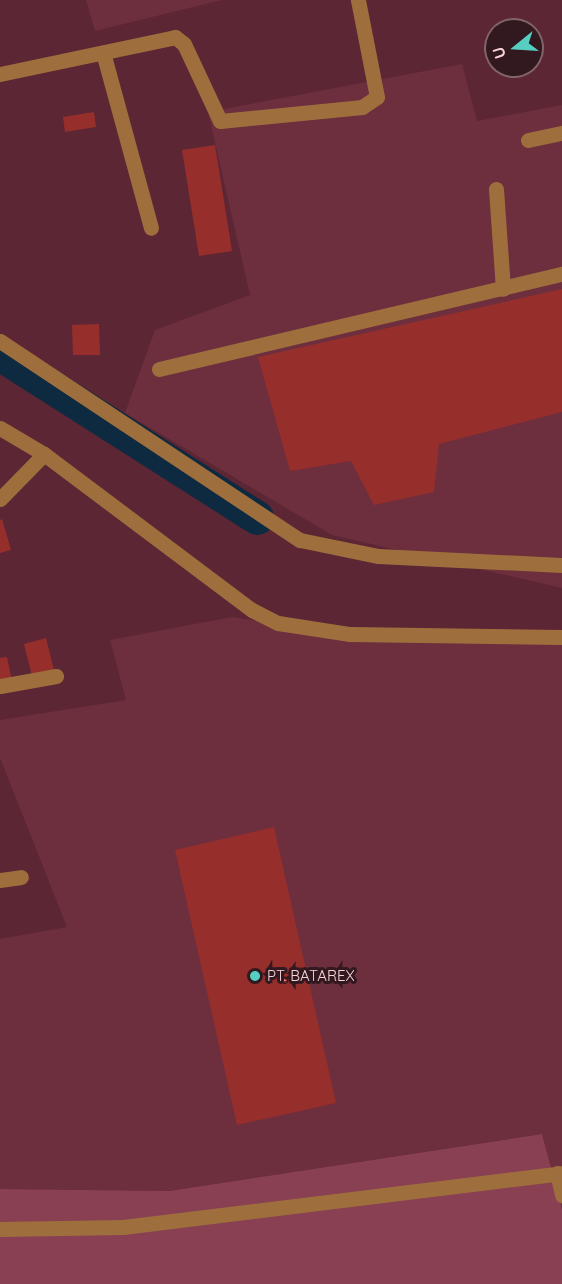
<!DOCTYPE html>
<html>
<head>
<meta charset="utf-8">
<style>
  body { margin:0 }
  #map { position:relative; width:562px; height:1284px; overflow:hidden; background:#5d2634; font-family:Quicksand,sans-serif }
  div>[style] { position:absolute }
  .built>* { inset:0; background:#6d2e3e }
  .green>* { inset:0; background:#894052 }
  .river>* { height:34px; margin:-17px; padding:0 17px; transform-origin:17px; border-radius:17px; background:#0d2a41 }
  .building>* { inset:0; background:#962f2b }
  .minor>* { height:15px; margin:-7.5px; padding:0 7.5px; transform-origin:7.5px; border-radius:7.5px; background:#9e6f3d }
  .dots>* { width:16px; height:16px; translate:-50% -50%; box-sizing:border-box; border:3px solid #32191f; border-radius:50% }
  span { translate:-50% -50%; white-space:nowrap; text-align:center; line-height:1.15; -webkit-text-stroke:6px #32191f; paint-order:stroke }
  .poi-label { font-size:15px; color:#f8d4da }
  .left { translate:0 -50%; text-align:left }
  .north { position:absolute; left:484px; top:18px; width:60px; height:60px; box-sizing:border-box; background:#32191f; border:2px solid #81646a; border-radius:50%; rotate:252deg; font-size:16px; font-weight:700; line-height:24px; text-align:center; color:#f8d4da }
  .north::after { content:''; display:block; margin:auto; width:21px; height:27px; background:#57cec2; clip-path:polygon(50% 0,100% 100%,50% 72%,0 100%) }
</style>
</head>
<body>
<div id="map">
  <div class="built">
    <div style="clip-path:polygon(86px 0,222px 0,95px 31px)"></div>
    <div style="clip-path:polygon(462px 64px,477px 121px,562px 105px,562px 588px,332px 535px,125px 413px,155px 330px,250px 295px,208px 112px)"></div>
    <div style="clip-path:polygon(232px 617px,373px 637px,562px 644px,562px 1209px,542px 1134px,169px 1191px,0 1189px,0 939px,67px 927px,0 758px,0 720px,126px 700px,110px 640px)"></div>
  </div>
  <div class="green">
    <div style="clip-path:polygon(542px 1134px,562px 1209px,562px 1284px,0 1284px,0 1189px,169px 1191px)"></div>
  </div>
  <div class="river">
    <div style="left:0;top:354px;width:305px;rotate:32.5deg"></div>
  </div>
  <div class="building">
    <div style="clip-path:polygon(94px 112px,96px 127px,65px 132px,63px 117px)"></div>
    <div style="clip-path:polygon(215px 145px,232px 251px,199px 256px,182px 150px)"></div>
    <div style="clip-path:polygon(562px 289px,562px 412px,439px 444px,434px 492px,374px 505px,351px 461px,290px 471px,258px 357px)"></div>
    <div style="clip-path:polygon(99px 324px,100px 355px,73px 355px,72px 325px)"></div>
    <div style="clip-path:polygon(2px 519px,11px 550px,0 553px,0 520px)"></div>
    <div style="clip-path:polygon(46px 638px,54px 670px,32px 676px,24px 644px)"></div>
    <div style="clip-path:polygon(7px 657px,12px 681px,0 684px,0 658px)"></div>
    <div style="clip-path:polygon(274px 827px,336px 1103px,237px 1125px,175px 850px)"></div>
  </div>
  <div class="minor">
    <div style="left:104px;top:56px;width:178px;rotate:74.7deg"></div>
    <div style="left:0;top:74px;width:179px;rotate:-11.9deg"></div>
    <div style="left:175px;top:37px;width:11px;rotate:38deg"></div>
    <div style="left:184px;top:44px;width:85px;rotate:64.9deg"></div>
    <div style="left:220px;top:121px;width:143px;rotate:-5.6deg"></div>
    <div style="left:362px;top:107px;width:18px;rotate:-34deg"></div>
    <div style="left:377px;top:97px;width:99px;rotate:-101.1deg"></div>
    <div style="left:528px;top:140px;width:35px;rotate:-12deg"></div>
    <div style="left:496px;top:189px;width:100px;rotate:86deg"></div>
    <div style="left:0;top:341px;width:360px;rotate:33.6deg"></div>
    <div style="left:300px;top:540px;width:80px;rotate:11.6deg"></div>
    <div style="left:378px;top:556px;width:184px;rotate:2.8deg"></div>
    <div style="left:159px;top:369px;width:414px;rotate:-13.3deg"></div>
    <div style="left:0;top:428px;width:51px;rotate:30.6deg"></div>
    <div style="left:44px;top:454px;width:260px;rotate:36.9deg"></div>
    <div style="left:252px;top:610px;width:29px;rotate:27deg"></div>
    <div style="left:278px;top:623px;width:73px;rotate:8.7deg"></div>
    <div style="left:350px;top:634px;width:212px;rotate:0.8deg"></div>
    <div style="left:0;top:499px;width:63px;rotate:-45.6deg"></div>
    <div style="left:0;top:686px;width:57px;rotate:-10.1deg"></div>
    <div style="left:0;top:880px;width:21px;rotate:-8deg"></div>
    <div style="left:557px;top:1173px;width:23px;rotate:77deg"></div>
    <div style="left:0;top:1229px;width:123px;rotate:-0.9deg"></div>
    <div style="left:123px;top:1227px;width:442px;rotate:-7deg"></div>
  </div>
  <div class="dots">
    <div style="left:255px;top:976px;background:#57cec2"></div>
  </div>
  <div class="poi-label">
    <span class="left" style="left:267px;top:976px">PT. BATAREX</span>
  </div>
  <div class="north">U</div>
</div>
</body>
</html>
